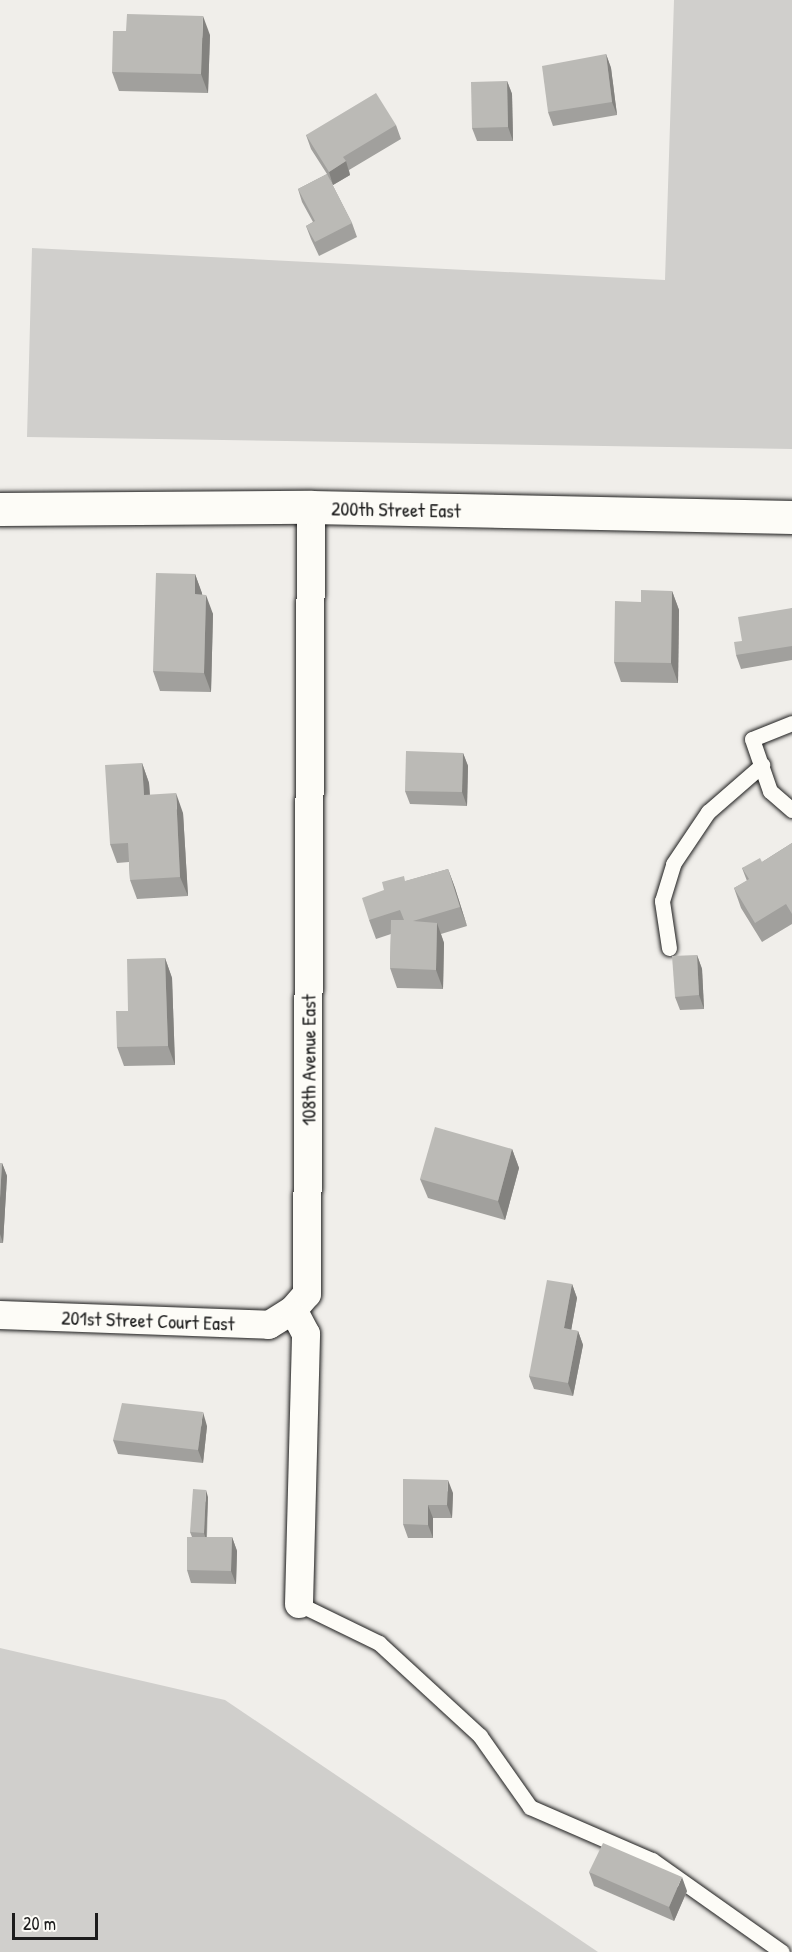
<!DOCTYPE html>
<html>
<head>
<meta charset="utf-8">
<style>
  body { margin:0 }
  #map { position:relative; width:792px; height:1952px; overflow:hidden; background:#f0eeea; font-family:"Patrick Hand",sans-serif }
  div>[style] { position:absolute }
  .green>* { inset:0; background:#d0cfcc }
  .roads { filter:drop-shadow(0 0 2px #1c1c1c) drop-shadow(0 0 2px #1c1c1c) }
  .lane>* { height:15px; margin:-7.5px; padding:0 7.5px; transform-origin:7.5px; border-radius:7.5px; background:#fdfcf7 }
  .street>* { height:28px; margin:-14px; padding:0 14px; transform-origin:14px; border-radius:14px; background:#fdfcf7 }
  .secondary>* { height:33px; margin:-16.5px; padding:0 16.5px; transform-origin:16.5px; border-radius:16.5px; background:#fdfcf7 }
  .wall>* { inset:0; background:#a1a09d }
  .shaded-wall>* { inset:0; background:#83827f }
  .building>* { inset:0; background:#bbbab6 }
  span { translate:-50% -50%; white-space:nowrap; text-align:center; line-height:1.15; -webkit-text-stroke:4.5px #fdfcf7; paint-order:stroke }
  .street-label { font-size:20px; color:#1c1c1c }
  .scale { position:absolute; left:12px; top:1913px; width:86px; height:27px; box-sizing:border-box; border:3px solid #1c1c1c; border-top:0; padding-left:8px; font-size:18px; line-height:21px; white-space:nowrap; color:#1c1c1c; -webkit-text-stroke:4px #fdfcf7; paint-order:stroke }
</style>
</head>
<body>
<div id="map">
  <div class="green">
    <div style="clip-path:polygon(674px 0,792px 0,792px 449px,27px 437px,32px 248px,665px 280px)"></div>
    <div style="clip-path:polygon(0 1648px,225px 1700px,598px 1952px,0 1952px)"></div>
  </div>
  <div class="roads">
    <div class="lane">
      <div style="left:792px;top:723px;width:43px;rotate:158.2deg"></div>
      <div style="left:752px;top:739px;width:55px;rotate:70.9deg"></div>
      <div style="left:770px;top:791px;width:29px;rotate:41deg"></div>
      <div style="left:669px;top:948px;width:48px;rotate:-98.5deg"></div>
      <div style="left:662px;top:901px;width:39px;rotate:-73deg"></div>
      <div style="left:673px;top:864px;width:63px;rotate:-56.1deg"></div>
      <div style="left:708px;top:812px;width:72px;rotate:-41deg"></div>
      <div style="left:299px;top:1604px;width:89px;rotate:26deg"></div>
      <div style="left:379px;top:1643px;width:137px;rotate:42.6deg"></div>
      <div style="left:480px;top:1736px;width:87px;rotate:54.8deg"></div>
      <div style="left:530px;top:1807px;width:133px;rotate:23.5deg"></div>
      <div style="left:652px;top:1860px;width:159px;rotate:35.3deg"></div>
    </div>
    <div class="street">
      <div style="left:0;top:1315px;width:269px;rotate:2.1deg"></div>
      <div style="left:269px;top:1325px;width:28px;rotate:-32deg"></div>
      <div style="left:299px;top:1604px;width:270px;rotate:-88.5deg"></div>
      <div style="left:306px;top:1334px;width:27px;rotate:-118deg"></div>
      <div style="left:293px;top:1310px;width:21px;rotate:-49deg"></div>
      <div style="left:307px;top:1294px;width:787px;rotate:-89.71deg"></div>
    </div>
    <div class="secondary">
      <div style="left:0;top:509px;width:311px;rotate:-0.4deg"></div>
      <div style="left:311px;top:507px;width:481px;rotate:1.2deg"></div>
    </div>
  </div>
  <div class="wall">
    <div style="clip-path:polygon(210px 35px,208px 93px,119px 91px,112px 72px)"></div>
    <div style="clip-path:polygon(606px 54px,611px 68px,617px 115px,553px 126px,548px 112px)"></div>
    <div style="clip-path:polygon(507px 81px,512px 94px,513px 141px,477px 141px,472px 128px)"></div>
    <div style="clip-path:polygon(396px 125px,401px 139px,349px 170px,350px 175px,333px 185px,329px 178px,352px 223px,357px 237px,319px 256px,311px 239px,306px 226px,313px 222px,302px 202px,298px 189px,327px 174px,311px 149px,306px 135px)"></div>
    <div style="clip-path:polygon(195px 574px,202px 594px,213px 614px,211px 692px,160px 691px,153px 671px)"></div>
    <div style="clip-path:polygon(672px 591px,679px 610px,678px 683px,621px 682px,614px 662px)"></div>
    <div style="clip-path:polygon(792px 608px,792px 660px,741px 669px,736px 655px,742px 641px)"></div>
    <div style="clip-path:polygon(463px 753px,468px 766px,467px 806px,410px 804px,405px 791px)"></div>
    <div style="clip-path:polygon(142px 763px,149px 783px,150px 795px,183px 813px,188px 896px,137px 899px,130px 880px,129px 862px,117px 863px,110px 844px)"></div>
    <div style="clip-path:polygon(792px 843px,792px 924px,762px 942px,741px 908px,734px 888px,747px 881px,742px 868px,762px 862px)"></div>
    <div style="clip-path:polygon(448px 869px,455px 888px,467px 926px,441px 934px,444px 943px,443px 989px,397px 988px,390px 968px,391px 934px,376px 939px,369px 920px,406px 881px)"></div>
    <div style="clip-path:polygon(697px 955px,702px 969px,704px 1009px,680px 1010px,675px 997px)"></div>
    <div style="clip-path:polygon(165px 958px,172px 978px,175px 1065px,124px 1066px,117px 1047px,128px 1011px)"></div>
    <div style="clip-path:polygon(512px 1149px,519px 1168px,505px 1220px,428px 1198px,420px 1179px)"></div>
    <div style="clip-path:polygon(0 1163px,2px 1163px,7px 1176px,3px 1243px,0 1243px)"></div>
    <div style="clip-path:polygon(572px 1284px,577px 1298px,571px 1330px,578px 1331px,583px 1345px,573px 1396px,534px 1389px,529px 1376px)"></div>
    <div style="clip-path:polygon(207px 1426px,203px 1463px,118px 1454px,113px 1440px)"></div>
    <div style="clip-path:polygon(403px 1479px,453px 1493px,452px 1518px,433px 1518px,433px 1538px,408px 1538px,403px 1524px)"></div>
    <div style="clip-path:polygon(208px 1497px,207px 1537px,232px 1537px,237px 1551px,236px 1584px,191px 1583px,187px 1570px,192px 1537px,190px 1532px)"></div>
    <div style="clip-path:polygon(589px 1872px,687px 1891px,674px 1921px,594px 1886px)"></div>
  </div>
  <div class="shaded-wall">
    <div style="clip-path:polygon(203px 16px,210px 35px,208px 93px,201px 74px)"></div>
    <div style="clip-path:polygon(606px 54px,611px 68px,617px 115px,612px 102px)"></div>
    <div style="clip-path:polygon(507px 81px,512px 94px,513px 141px,508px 127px)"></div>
    <div style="clip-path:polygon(346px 161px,350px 175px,333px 185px,329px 172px)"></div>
    <div style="clip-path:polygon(195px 574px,202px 593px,202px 613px,195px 594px)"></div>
    <div style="clip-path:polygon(672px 591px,679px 610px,678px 683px,671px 663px)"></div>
    <div style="clip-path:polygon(206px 595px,213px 614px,211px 692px,204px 673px)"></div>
    <div style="clip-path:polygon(463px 753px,468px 766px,467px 806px,462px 792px)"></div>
    <div style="clip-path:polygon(142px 763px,149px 783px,151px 815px,144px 795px)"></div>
    <div style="clip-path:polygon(176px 793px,183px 813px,188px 896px,180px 877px)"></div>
    <div style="clip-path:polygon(448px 869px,455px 888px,467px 926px,460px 907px)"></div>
    <div style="clip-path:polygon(437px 923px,444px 943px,443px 989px,436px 970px)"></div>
    <div style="clip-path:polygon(697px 955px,702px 969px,704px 1009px,699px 995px)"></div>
    <div style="clip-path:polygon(165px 958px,172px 978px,175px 1065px,168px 1046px)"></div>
    <div style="clip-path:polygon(512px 1149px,519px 1168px,505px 1220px,498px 1201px)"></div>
    <div style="clip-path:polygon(2px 1163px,7px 1176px,3px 1243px,0 1234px,0 1198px)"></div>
    <div style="clip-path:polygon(572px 1284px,577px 1298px,569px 1342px,564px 1328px)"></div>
    <div style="clip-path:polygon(578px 1331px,583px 1345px,573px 1396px,568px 1383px)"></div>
    <div style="clip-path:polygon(203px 1412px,207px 1426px,203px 1463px,198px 1450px)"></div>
    <div style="clip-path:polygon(448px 1480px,453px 1493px,452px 1518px,447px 1505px)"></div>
    <div style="clip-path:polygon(206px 1490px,208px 1497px,206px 1540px,204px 1533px)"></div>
    <div style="clip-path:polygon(428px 1505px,433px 1518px,433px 1538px,428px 1525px)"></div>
    <div style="clip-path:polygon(232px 1537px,237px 1551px,236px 1584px,231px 1571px)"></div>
    <div style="clip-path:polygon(682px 1877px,687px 1891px,674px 1921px,669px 1907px)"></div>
  </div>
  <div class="building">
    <div style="clip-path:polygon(127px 14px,203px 16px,201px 74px,112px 72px,113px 31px,126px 31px)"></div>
    <div style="clip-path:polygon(606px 54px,612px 102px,548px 112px,542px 66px)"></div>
    <div style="clip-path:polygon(507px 81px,508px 127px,472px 128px,471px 82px)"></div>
    <div style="clip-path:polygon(376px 93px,396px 125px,343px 157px,346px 161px,329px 172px,306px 135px)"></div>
    <div style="clip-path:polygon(327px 174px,352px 223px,315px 242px,306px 226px,315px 221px,298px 189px)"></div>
    <div style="clip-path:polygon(156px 573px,195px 574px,195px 594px,206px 595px,204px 673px,153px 671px)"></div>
    <div style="clip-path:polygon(641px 590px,672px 591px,671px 663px,614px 662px,615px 601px,641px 602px)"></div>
    <div style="clip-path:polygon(792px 608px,792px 646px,736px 655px,734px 642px,742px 641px,738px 617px)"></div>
    <div style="clip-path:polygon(406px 751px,463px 753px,462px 792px,405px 791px)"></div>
    <div style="clip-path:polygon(142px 763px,144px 795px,176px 793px,180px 877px,130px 880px,128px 843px,110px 844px,105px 765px)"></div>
    <div style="clip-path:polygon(792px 843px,792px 914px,786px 904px,755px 923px,734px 888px,749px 879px,742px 868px,760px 858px,762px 862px)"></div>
    <div style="clip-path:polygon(448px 869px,460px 907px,413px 921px,437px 923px,436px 970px,390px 968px,391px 920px,404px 920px,400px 910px,369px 920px,362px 898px,384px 890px,382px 882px,404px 876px,405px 881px)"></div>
    <div style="clip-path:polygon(697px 955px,699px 995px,675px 997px,672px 956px)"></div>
    <div style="clip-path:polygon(165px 958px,168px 1046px,117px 1047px,116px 1011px,128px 1011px,127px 959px)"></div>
    <div style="clip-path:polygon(435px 1127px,512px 1149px,498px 1201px,420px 1179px)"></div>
    <div style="clip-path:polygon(0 1163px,2px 1163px,0 1198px)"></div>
    <div style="clip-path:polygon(547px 1280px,572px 1284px,564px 1328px,578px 1331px,568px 1383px,529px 1376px)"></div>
    <div style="clip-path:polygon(122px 1403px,203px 1412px,198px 1450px,113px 1440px)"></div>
    <div style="clip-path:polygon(403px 1479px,448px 1480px,447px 1505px,428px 1505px,428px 1525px,403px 1524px)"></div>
    <div style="clip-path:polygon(193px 1489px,206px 1490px,204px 1533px,190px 1532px)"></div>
    <div style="clip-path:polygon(187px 1537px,232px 1537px,231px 1571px,187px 1570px)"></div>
    <div style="clip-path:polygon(603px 1843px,682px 1877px,669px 1907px,589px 1872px)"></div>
  </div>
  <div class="street-label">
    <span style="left:396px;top:509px;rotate:1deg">200th Street East</span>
    <span style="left:308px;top:1060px;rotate:-90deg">108th Avenue East</span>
    <span style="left:148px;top:1320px;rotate:2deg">201st Street Court East</span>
  </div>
  <div class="scale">20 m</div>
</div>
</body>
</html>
